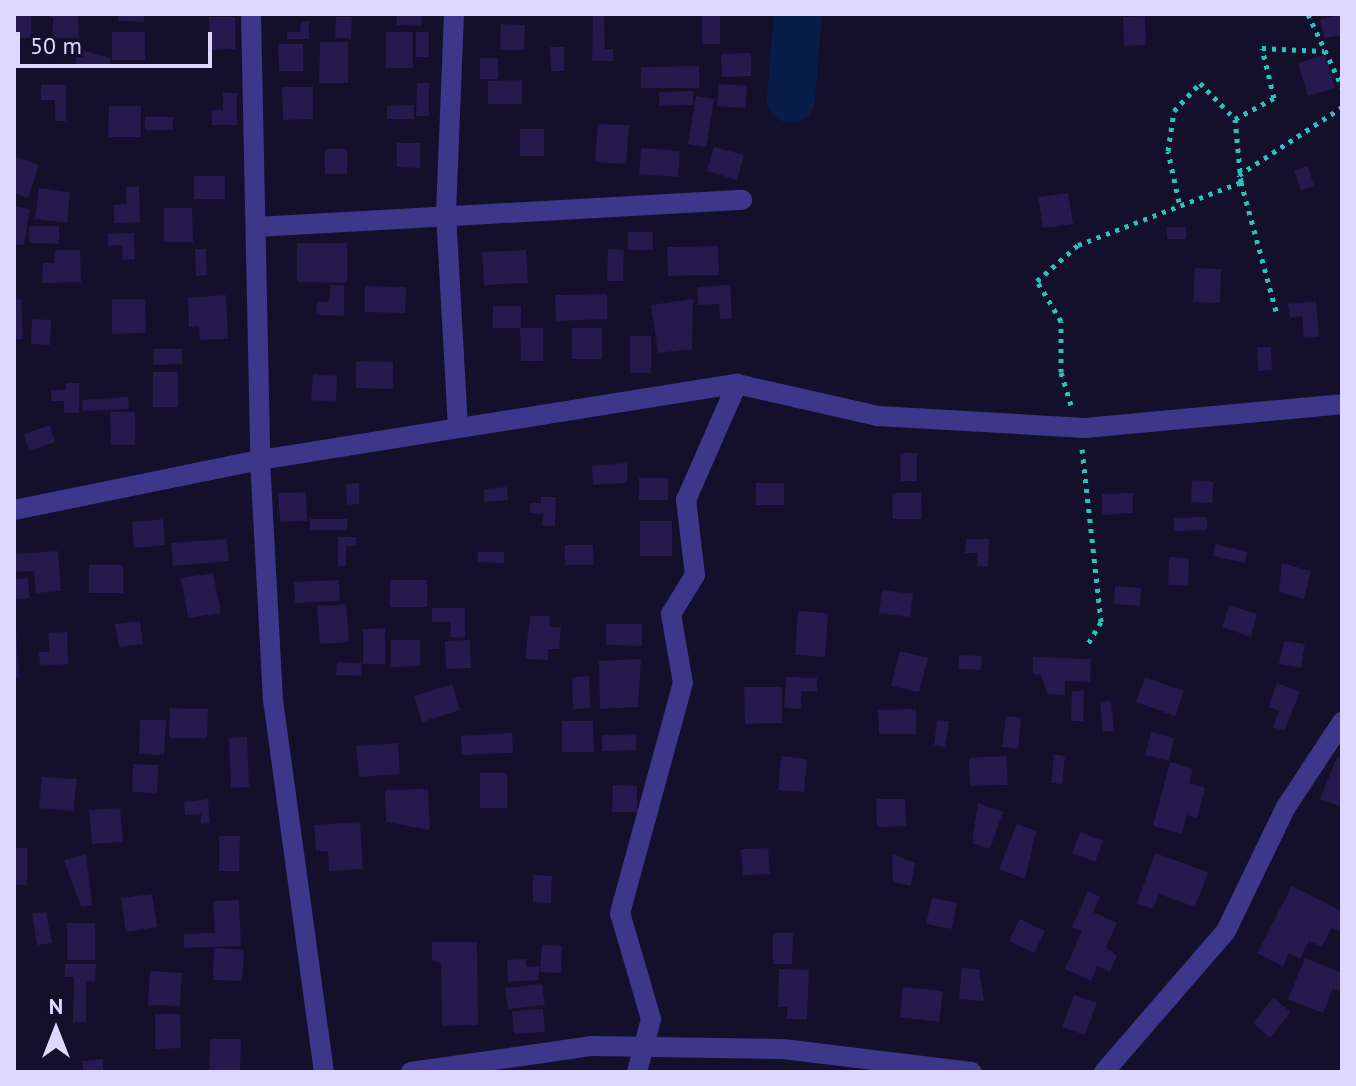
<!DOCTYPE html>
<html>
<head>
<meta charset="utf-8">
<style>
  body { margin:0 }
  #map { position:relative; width:1356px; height:1086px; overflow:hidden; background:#140f2a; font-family:"PT Sans",sans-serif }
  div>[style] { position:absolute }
  .river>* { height:48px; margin:-24px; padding:0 24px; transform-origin:24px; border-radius:24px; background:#071e4b }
  .building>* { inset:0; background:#25194d }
  .path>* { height:5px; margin-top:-2.5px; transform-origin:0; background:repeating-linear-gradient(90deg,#27c4bf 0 4px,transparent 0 10px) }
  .street>* { height:20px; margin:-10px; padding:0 10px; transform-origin:10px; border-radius:10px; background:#3d378c }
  span { translate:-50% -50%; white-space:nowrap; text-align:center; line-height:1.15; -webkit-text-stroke:7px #140f2a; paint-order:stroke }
  .frame { position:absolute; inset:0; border:16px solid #ded8ff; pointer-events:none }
  .north { position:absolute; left:16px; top:990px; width:80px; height:80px; -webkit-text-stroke:6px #140f2a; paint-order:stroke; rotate:0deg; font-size:22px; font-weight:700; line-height:32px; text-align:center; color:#ded8ff }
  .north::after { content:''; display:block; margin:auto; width:28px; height:36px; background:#ded8ff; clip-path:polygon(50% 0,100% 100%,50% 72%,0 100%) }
  .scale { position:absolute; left:16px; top:32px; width:196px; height:36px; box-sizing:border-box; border:4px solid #ded8ff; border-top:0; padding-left:10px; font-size:24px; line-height:28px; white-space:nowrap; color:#ded8ff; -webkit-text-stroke:6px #140f2a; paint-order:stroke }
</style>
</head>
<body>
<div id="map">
  <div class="river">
    <div style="left:791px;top:99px;width:85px;rotate:-85.3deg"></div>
  </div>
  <div class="building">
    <div style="clip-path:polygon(14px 14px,31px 14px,31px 38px,14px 38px)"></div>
    <div style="clip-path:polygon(43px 14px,78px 14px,79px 38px,53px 38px,53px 18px)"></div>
    <div style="clip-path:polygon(118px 14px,144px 14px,144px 22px,118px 21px)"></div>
    <div style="clip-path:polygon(397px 14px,422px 14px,421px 26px,397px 25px)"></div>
    <div style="clip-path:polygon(593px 14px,604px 16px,605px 49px,613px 49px,613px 61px,592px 61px)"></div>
    <div style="clip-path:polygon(702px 15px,720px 15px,720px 44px,702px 44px)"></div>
    <div style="clip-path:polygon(1342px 15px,1342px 35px,1324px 38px,1320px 19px)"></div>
    <div style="clip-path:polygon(1145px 16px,1146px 45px,1124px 46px,1123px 17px)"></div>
    <div style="clip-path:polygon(209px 17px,235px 17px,235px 49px,210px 50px)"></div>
    <div style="clip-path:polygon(336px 17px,352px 17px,351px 38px,335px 38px)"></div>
    <div style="clip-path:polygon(301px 21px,309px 21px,309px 39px,287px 39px,287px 32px,300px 32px)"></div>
    <div style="clip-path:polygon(501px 24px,525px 25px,524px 50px,500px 50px)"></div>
    <div style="clip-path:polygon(112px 32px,145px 32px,145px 60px,112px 60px)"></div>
    <div style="clip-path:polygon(386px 32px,413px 32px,413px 68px,386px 68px)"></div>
    <div style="clip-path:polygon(416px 32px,429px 32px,429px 57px,416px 57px)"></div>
    <div style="clip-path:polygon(320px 42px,348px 42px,348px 83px,319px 83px)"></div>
    <div style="clip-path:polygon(278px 44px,303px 44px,303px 71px,279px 71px)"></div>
    <div style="clip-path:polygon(550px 47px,564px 47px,564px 71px,551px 71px)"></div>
    <div style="clip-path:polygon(76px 49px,110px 58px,111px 68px,76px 68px)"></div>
    <div style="clip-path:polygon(751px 53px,751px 76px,722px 77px,721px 54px)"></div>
    <div style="clip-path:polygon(1325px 55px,1335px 88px,1308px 96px,1298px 63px)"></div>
    <div style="clip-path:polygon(480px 58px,498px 58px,498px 79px,480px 79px)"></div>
    <div style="clip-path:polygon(699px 66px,699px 88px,641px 88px,641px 67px)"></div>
    <div style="clip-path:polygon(522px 80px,522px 104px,488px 104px,488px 81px)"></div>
    <div style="clip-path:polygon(417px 83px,429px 83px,429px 116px,416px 116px)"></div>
    <div style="clip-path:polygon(719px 84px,747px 86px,745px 108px,717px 106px)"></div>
    <div style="clip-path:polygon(41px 85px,66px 85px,66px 121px,55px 121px,55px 100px,41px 100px)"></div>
    <div style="clip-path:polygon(282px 87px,313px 87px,313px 119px,283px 120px)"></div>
    <div style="clip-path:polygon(693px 91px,693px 105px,659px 106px,659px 92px)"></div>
    <div style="clip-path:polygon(223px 93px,237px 93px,237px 125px,212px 125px,212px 110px,223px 110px)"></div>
    <div style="clip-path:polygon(696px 96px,714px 99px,706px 147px,688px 144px)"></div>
    <div style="clip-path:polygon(414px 105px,414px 119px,387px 119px,387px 106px)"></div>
    <div style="clip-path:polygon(109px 106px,141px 106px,141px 137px,108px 137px)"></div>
    <div style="clip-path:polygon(145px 117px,173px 117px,173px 130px,145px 130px)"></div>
    <div style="clip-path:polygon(598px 124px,629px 125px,626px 164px,595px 162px)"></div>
    <div style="clip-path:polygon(520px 129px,544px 129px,544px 156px,520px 156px)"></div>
    <div style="clip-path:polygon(397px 143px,420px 143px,420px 168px,397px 167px)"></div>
    <div style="clip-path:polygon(714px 147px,744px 155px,737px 180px,707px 171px)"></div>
    <div style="clip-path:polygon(641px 148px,680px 151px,678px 177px,639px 174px)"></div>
    <div style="clip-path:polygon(325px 149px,347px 149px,347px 174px,325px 174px)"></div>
    <div style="clip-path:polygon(14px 156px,39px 165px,28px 198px,14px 193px)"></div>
    <div style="clip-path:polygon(1308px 166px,1314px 186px,1301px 190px,1294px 170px)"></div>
    <div style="clip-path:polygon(194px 176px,225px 176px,225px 199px,194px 199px)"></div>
    <div style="clip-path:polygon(139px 186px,140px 222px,114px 223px,114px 205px,126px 204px,126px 187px)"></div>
    <div style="clip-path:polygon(39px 188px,70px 192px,67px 223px,35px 219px)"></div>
    <div style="clip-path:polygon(1068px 193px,1073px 224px,1043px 228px,1038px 197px)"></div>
    <div style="clip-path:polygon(14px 206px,30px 209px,24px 245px,14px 244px)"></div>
    <div style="clip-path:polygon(164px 208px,192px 208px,193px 242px,164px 242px)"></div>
    <div style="clip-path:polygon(29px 226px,59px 226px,59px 244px,29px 243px)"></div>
    <div style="clip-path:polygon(1166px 227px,1186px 227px,1186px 239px,1167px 239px)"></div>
    <div style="clip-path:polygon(628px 232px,653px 232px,653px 250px,628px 250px)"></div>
    <div style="clip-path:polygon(134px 233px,135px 259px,123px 260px,122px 245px,108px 246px,108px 234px)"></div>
    <div style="clip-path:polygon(297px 243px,347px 243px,347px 283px,297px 282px)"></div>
    <div style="clip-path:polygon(718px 246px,719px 275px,668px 276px,667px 247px)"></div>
    <div style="clip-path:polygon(195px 249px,206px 249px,207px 275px,196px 276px)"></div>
    <div style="clip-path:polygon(608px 249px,624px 250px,623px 281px,607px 281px)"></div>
    <div style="clip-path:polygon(55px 250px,80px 250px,81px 282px,42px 283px,43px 263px,54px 263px)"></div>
    <div style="clip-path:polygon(526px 250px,528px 283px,484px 285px,482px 252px)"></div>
    <div style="clip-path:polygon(1195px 268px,1221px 269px,1220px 303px,1193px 302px)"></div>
    <div style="clip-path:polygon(330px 285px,344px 285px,344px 316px,316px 315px,317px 302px,329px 302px)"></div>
    <div style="clip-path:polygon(730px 285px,732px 318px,720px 319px,719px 304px,698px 305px,697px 287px)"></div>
    <div style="clip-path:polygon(365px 286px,406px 287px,405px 313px,365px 312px)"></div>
    <div style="clip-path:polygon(607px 294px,607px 319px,556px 321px,555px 295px)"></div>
    <div style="clip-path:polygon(226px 295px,228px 339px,200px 340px,199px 326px,189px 327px,188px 298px)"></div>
    <div style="clip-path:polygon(21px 299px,23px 339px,14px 339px,14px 300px)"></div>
    <div style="clip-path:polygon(112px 299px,145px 299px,146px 333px,112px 334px)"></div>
    <div style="clip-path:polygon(693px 299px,692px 349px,658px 353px,651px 305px)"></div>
    <div style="clip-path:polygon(1316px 301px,1319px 337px,1304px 338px,1302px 316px,1290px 318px,1288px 304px)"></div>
    <div style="clip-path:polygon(493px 306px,521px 306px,521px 328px,493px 328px)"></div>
    <div style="clip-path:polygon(32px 319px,51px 320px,50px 345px,31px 344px)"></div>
    <div style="clip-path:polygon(520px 328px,543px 328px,543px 361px,521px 361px)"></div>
    <div style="clip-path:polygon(572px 328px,602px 328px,602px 359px,572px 359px)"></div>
    <div style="clip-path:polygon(630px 336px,651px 336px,651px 373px,630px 373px)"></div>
    <div style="clip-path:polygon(1257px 347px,1271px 347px,1272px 370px,1258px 371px)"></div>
    <div style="clip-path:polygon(153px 349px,182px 349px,182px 364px,154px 365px)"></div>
    <div style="clip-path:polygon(356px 361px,393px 362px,393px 389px,356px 388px)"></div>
    <div style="clip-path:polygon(153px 372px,178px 372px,178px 407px,153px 407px)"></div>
    <div style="clip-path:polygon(313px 374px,337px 376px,336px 402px,311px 400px)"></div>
    <div style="clip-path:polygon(66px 383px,79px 383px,79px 413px,64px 413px,64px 401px,51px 401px,51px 390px,66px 390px)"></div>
    <div style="clip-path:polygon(128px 397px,129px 409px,83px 411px,82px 400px)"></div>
    <div style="clip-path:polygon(110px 412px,135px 412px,135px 445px,111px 445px)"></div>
    <div style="clip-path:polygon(50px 425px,55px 442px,29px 451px,24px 434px)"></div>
    <div style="clip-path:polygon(900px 453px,917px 453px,917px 481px,901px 481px)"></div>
    <div style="clip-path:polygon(627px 463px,627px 483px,593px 485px,592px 466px)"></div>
    <div style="clip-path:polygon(639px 478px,668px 478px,668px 500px,639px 500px)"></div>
    <div style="clip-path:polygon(1192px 480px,1214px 482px,1212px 503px,1191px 502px)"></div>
    <div style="clip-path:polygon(359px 483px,359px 504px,347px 505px,346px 484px)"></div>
    <div style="clip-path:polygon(756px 483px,784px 483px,784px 505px,756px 505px)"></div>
    <div style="clip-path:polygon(507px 487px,508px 500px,484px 502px,484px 489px)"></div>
    <div style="clip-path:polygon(306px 492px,307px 521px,280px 522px,278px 493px)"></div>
    <div style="clip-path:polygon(892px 493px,921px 493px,922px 519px,893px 519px)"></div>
    <div style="clip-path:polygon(1133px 493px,1133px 513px,1102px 515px,1102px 494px)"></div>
    <div style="clip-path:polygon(541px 497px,556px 497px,555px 526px,542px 526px,543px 514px,530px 513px,530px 503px,541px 503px)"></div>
    <div style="clip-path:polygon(1207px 517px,1207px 530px,1174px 531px,1174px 518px)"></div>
    <div style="clip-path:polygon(163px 519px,165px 545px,134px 548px,132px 522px)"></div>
    <div style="clip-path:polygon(310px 519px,347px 519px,347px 530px,310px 530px)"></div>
    <div style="clip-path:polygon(640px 521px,672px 521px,672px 556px,640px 556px)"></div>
    <div style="clip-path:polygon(338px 537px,356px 537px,356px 546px,346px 546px,346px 566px,338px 566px)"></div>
    <div style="clip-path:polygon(227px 539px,229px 561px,173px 566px,171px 543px)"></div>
    <div style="clip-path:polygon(966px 539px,989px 539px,988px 567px,977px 566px,978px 553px,965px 553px)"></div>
    <div style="clip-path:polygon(1215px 544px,1247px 552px,1245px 563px,1213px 556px)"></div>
    <div style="clip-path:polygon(565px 545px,593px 545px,594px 565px,565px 565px)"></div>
    <div style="clip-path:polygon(58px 551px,61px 591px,36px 593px,34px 571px,14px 572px,14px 554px)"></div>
    <div style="clip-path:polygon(478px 552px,504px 552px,504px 563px,477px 562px)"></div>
    <div style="clip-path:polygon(1169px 557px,1189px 558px,1188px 586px,1168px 585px)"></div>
    <div style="clip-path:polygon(1282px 563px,1311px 571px,1304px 599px,1279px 592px)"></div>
    <div style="clip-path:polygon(89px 565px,123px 565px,123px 593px,89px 593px)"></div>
    <div style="clip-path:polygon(213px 573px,221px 613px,188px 618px,181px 578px)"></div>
    <div style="clip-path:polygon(28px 578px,30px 598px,14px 599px,14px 579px)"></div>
    <div style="clip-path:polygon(339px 580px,340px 601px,295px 603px,294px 582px)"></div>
    <div style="clip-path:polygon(390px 580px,427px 580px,427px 607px,390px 607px)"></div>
    <div style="clip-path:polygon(1115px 586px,1141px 588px,1140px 606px,1114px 604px)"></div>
    <div style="clip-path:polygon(882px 590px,913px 594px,910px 617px,879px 613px)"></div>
    <div style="clip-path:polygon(346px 604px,349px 642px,320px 644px,317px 606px)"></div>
    <div style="clip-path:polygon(1229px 605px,1257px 614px,1251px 637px,1222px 627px)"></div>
    <div style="clip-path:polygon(432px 608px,465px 608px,465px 638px,450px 637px,451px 622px,432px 622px)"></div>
    <div style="clip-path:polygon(798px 611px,828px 613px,825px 657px,795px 655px)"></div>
    <div style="clip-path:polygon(530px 616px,550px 616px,549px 627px,561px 627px,559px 649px,548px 649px,548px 660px,525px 659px)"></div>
    <div style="clip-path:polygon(140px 621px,143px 644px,119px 647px,115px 624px)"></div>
    <div style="clip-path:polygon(606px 624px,642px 624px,642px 646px,606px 645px)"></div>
    <div style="clip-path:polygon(385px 628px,385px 664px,363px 664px,363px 629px)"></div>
    <div style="clip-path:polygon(16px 631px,19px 677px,14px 678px,14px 632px)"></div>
    <div style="clip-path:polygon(67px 632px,68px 664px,40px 666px,39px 652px,50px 652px,48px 633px)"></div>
    <div style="clip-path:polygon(391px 640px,420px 640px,420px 666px,391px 667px)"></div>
    <div style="clip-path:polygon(470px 640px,471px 668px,446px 669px,445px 641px)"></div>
    <div style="clip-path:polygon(1284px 641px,1305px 644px,1301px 668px,1279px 664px)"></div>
    <div style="clip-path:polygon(900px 651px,928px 658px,919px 692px,891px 686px)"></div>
    <div style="clip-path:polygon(959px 655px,982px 656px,981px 670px,958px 669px)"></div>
    <div style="clip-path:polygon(1033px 657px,1091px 659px,1090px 682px,1065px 681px,1065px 695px,1047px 694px,1041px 675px,1033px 674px)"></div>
    <div style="clip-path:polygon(641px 659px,638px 707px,600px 709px,599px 661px)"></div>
    <div style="clip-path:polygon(337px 662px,362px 663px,361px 676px,336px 675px)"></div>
    <div style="clip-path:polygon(589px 676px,590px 708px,573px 709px,572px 677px)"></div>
    <div style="clip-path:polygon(786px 677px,817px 678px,817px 691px,801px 691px,801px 709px,784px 708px)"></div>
    <div style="clip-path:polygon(1145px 677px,1184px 691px,1175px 716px,1136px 702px)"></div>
    <div style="clip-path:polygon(1277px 683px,1300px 692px,1284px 731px,1273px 727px,1279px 711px,1268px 707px)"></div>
    <div style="clip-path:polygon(452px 684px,460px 710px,422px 722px,414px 696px)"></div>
    <div style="clip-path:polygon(744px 687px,782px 687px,782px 723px,745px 724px)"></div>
    <div style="clip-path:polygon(1072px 691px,1084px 691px,1083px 721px,1071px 721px)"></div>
    <div style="clip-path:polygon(1111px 701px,1114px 731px,1103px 732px,1100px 702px)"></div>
    <div style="clip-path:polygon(170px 708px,208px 709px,207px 738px,169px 738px)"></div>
    <div style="clip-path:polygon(916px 709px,916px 734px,879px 734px,878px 710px)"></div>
    <div style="clip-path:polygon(1006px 716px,1021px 718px,1018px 749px,1002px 747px)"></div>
    <div style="clip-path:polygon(140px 720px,166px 720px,164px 755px,139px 754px)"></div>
    <div style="clip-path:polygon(937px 720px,949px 721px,945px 747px,934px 745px)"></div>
    <div style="clip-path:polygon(562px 721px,593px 721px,594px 752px,562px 752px)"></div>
    <div style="clip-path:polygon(1151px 732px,1174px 738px,1169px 761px,1145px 755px)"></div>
    <div style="clip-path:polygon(512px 733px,513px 753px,462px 755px,461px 736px)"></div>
    <div style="clip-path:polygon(636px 734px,636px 750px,602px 751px,602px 735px)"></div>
    <div style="clip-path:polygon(247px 737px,249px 787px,231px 788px,229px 738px)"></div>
    <div style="clip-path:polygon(398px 743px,400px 774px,359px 777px,356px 746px)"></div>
    <div style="clip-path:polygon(1054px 754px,1065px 756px,1062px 784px,1051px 783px)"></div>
    <div style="clip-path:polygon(781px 756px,807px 759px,804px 792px,778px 790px)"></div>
    <div style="clip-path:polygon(1006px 756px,1008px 785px,970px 786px,969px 758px)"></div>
    <div style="clip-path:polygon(1337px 757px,1342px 759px,1342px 807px,1320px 799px)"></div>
    <div style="clip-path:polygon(1170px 762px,1193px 769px,1189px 783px,1205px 788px,1197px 818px,1187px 815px,1182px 834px,1153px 826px)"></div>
    <div style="clip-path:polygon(133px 764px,158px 765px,157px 793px,132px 792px)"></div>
    <div style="clip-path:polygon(480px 773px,507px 773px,507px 808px,480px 808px)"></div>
    <div style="clip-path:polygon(42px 777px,77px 779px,73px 811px,39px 808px)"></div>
    <div style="clip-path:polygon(613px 785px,637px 786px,637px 812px,612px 812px)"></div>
    <div style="clip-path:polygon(428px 789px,430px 830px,386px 822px,385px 790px)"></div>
    <div style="clip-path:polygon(208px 799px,210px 823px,201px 824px,201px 814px,185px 815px,184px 802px)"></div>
    <div style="clip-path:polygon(876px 799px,905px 799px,906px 826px,877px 827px)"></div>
    <div style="clip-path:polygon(978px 803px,1003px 812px,990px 849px,972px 843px)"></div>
    <div style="clip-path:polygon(120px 808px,123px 842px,92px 844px,89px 810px)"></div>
    <div style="clip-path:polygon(360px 822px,363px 869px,329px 871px,328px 851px,316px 851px,314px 825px)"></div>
    <div style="clip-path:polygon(1017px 824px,1036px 831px,1025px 879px,999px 869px)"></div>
    <div style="clip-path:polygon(1080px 832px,1103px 841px,1095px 862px,1072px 853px)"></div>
    <div style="clip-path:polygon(219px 836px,240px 836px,239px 871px,219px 871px)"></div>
    <div style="clip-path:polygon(14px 848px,27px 848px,27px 885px,14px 885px)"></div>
    <div style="clip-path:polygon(768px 848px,770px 874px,743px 875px,741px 849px)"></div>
    <div style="clip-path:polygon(1155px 853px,1208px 872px,1195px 907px,1159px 894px,1153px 909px,1137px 903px)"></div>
    <div style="clip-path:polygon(86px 854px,92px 905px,81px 907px,64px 860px)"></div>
    <div style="clip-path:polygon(892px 854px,915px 863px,911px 886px,893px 882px)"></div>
    <div style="clip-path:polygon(533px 875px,552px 876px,551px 903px,533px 902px)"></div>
    <div style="clip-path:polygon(1292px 886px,1342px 911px,1342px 926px,1339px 932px,1332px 928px,1322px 947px,1309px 941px,1300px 959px,1289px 953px,1283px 966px,1257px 953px)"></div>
    <div style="clip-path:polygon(1088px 891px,1100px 897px,1093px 912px,1117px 923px,1106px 947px,1117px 956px,1110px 972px,1097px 966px,1091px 981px,1065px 969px,1082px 931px,1072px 927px)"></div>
    <div style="clip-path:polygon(152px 894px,157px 927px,126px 932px,121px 898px)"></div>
    <div style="clip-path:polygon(932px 898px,957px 903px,952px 929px,926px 924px)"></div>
    <div style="clip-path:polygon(239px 900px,241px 946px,184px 948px,184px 934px,215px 933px,213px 901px)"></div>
    <div style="clip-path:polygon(46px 912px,52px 943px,37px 945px,32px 914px)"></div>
    <div style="clip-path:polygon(1020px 919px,1045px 931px,1034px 953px,1009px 941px)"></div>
    <div style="clip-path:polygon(67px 923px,95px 923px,95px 960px,67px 960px)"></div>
    <div style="clip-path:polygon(773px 933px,793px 933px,792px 964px,773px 964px)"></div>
    <div style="clip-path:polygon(432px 942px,477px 942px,478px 1025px,442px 1026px,441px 964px,432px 960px)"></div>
    <div style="clip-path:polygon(542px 945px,562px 946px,561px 973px,540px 972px)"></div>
    <div style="clip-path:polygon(214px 948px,244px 950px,242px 981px,213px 980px)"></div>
    <div style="clip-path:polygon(1305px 958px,1342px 973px,1342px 992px,1333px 988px,1323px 1013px,1288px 999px)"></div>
    <div style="clip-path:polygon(526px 959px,526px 967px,539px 966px,539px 980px,508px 982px,507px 960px)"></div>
    <div style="clip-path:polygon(65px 964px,96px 964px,95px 982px,86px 981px,86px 1022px,73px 1022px,74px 977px,65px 977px)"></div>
    <div style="clip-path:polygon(962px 968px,979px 969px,984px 1001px,959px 999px)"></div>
    <div style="clip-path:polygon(779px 969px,809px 970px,807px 1019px,787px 1019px,787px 1007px,778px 1007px)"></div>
    <div style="clip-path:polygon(150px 971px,182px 973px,180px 1006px,148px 1005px)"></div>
    <div style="clip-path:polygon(542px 984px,545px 1005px,508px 1009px,505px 988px)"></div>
    <div style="clip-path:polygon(903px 987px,943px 991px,939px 1022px,900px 1017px)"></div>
    <div style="clip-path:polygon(1074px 995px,1097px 1003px,1085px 1035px,1062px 1027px)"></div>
    <div style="clip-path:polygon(1273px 998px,1291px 1012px,1270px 1038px,1253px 1023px)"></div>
    <div style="clip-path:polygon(543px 1009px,545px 1032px,514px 1034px,512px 1011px)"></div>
    <div style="clip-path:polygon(155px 1014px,180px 1014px,181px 1048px,155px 1049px)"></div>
    <div style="clip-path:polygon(210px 1039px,241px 1039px,240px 1072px,209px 1072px)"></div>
    <div style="clip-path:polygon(103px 1059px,103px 1072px,83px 1072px,83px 1061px)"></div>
  </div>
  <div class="path">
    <div style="left:1308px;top:14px;width:81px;rotate:65deg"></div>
    <div style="left:1179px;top:202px;width:52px;rotate:-102.2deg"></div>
    <div style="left:1168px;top:151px;width:40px;rotate:-81.5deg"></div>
    <div style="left:1174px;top:111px;width:38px;rotate:-47deg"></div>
    <div style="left:1200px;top:83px;width:50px;rotate:45.8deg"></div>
    <div style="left:1276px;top:311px;width:141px;rotate:-105.2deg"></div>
    <div style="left:1239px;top:175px;width:123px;rotate:-33.4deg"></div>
    <div style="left:1071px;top:405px;width:34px;rotate:-107deg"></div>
    <div style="left:1061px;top:372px;width:51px;rotate:-90deg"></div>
    <div style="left:1061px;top:321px;width:47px;rotate:-121deg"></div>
    <div style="left:1037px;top:281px;width:55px;rotate:-41.3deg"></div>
    <div style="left:1078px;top:245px;width:175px;rotate:-21.1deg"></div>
    <div style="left:1241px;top:182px;width:63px;rotate:-95.4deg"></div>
    <div style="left:1235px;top:119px;width:44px;rotate:-28.3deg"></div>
    <div style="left:1274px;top:98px;width:51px;rotate:-103.5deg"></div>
    <div style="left:1262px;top:48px;width:62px;rotate:2.8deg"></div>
    <div style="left:1082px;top:449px;width:174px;rotate:83.7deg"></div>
    <div style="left:1101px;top:622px;width:29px;rotate:121deg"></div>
  </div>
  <div class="street">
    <div style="left:251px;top:14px;width:446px;rotate:88.8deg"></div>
    <div style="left:260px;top:460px;width:240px;rotate:86.9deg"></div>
    <div style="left:273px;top:700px;width:375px;rotate:82.2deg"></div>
    <div style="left:454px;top:14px;width:199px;rotate:92.3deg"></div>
    <div style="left:446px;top:213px;width:213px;rotate:86.8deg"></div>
    <div style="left:256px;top:227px;width:487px;rotate:-3.2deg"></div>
    <div style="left:14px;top:510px;width:251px;rotate:-11.5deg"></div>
    <div style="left:260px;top:460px;width:483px;rotate:-9.1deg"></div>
    <div style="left:737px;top:384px;width:145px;rotate:12.8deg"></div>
    <div style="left:878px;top:416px;width:207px;rotate:3.3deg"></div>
    <div style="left:1085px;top:428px;width:258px;rotate:-5.3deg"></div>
    <div style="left:411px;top:1072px;width:183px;rotate:-8.2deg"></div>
    <div style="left:592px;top:1046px;width:191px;rotate:0.9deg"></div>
    <div style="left:783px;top:1049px;width:190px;rotate:6.9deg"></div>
    <div style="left:637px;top:1072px;width:55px;rotate:-75.2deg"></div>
    <div style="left:651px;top:1019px;width:110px;rotate:-106.3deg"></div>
    <div style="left:620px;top:913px;width:238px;rotate:-74.7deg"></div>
    <div style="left:683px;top:683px;width:70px;rotate:-99.9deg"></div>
    <div style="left:671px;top:614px;width:46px;rotate:-58.4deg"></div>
    <div style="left:695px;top:575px;width:76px;rotate:-96.8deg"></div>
    <div style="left:686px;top:500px;width:127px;rotate:-66.3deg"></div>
    <div style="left:1104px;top:1072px;width:186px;rotate:-49.1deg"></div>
    <div style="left:1226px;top:931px;width:138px;rotate:-64.2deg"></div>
    <div style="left:1286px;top:807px;width:102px;rotate:-56.6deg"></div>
  </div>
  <div class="frame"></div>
  <div class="north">N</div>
  <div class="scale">50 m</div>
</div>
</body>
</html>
